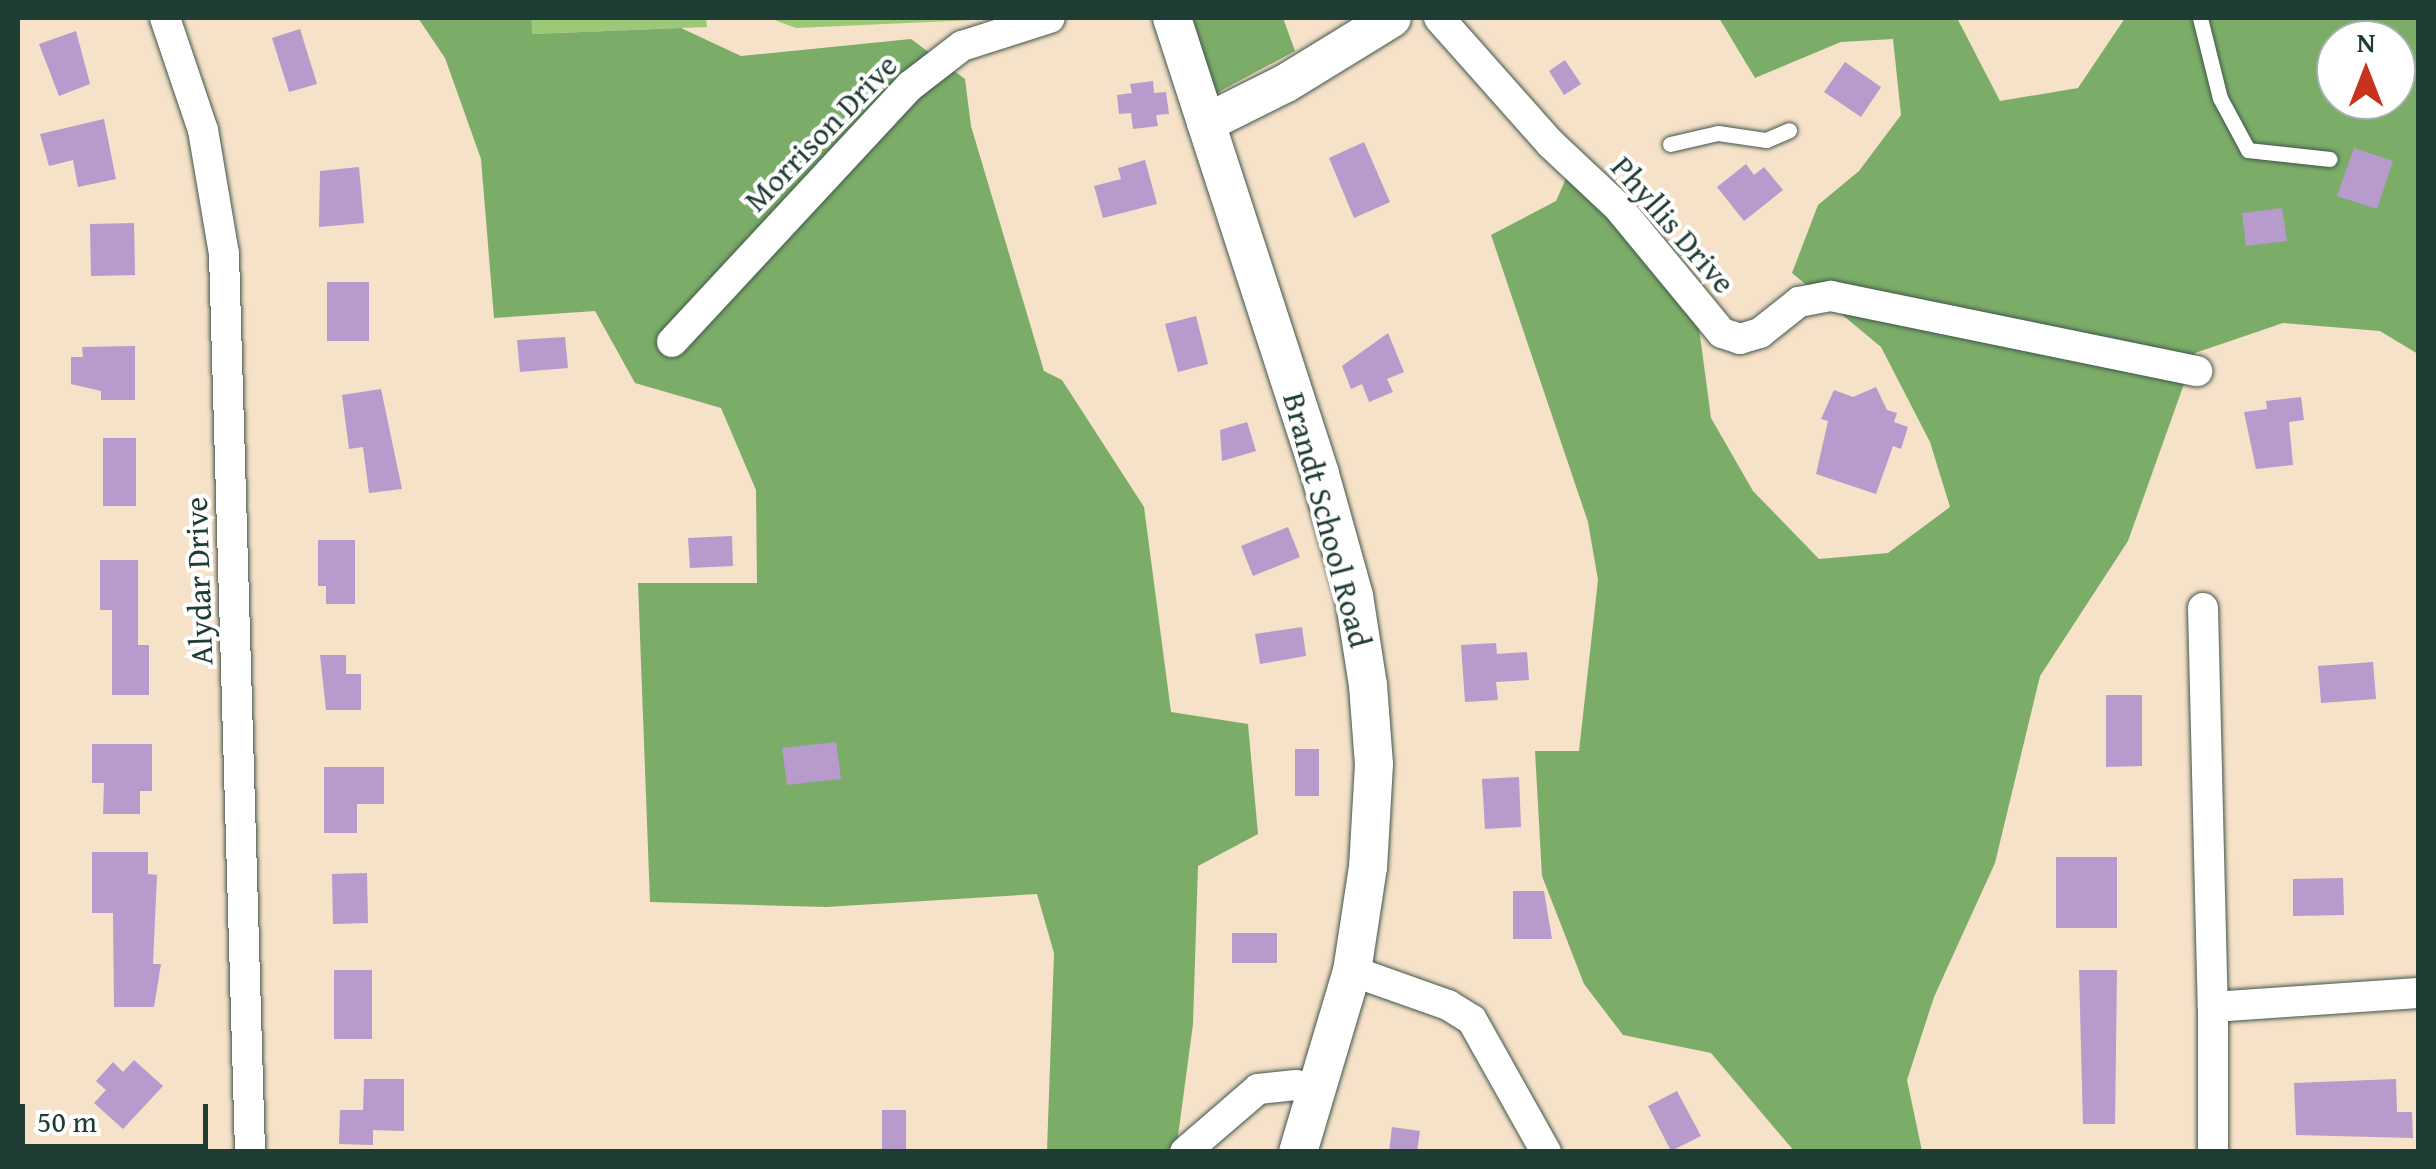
<!DOCTYPE html>
<html>
<head>
<meta charset="utf-8">
<style>
  body { margin:0 }
  #map { position:relative; width:2436px; height:1169px; overflow:hidden; background:#f6e1c9; font-family:"Gentium Book Plus",serif }
  div>[style] { position:absolute }
  .green>* { inset:0; background:#9bc978 }
  .forest>* { inset:0; background:#7cad68 }
  .building>* { inset:0; background:#b69bcc }
  .roads { filter:drop-shadow(0 0 2px #3f564a) drop-shadow(0 0 2px #3f564a) }
  .service>* { height:15px; margin:-7.5px; padding:0 7.5px; transform-origin:7.5px; border-radius:7.5px; background:#fff }
  .minor>* { height:30px; margin:-15px; padding:0 15px; transform-origin:15px; border-radius:15px; background:#fff }
  .tertiary>* { height:38px; margin:-19px; padding:0 19px; transform-origin:19px; border-radius:19px; background:#fff }
  span { translate:-50% -50%; white-space:nowrap; text-align:center; line-height:1.15; -webkit-text-stroke:8px #fff; paint-order:stroke }
  .street-label { font-size:32px; color:#1f3d34 }
  .frame { position:absolute; inset:0; border:20px solid #1f3d34; pointer-events:none }
  .north { position:absolute; left:2316px; top:20px; width:100px; height:100px; box-sizing:border-box; background:#fff; border:2px solid #a5b1ae; border-radius:50%; rotate:0deg; font-size:28px; font-weight:700; line-height:40px; text-align:center; color:#1f3d34 }
  .north::after { content:''; display:block; margin:auto; width:35px; height:45px; background:#c8321e; clip-path:polygon(50% 0,100% 100%,50% 72%,0 100%) }
  .scale { position:absolute; left:20px; top:1104px; width:188px; height:45px; box-sizing:border-box; border:5px solid #1f3d34; border-top:0; padding-left:12px; font-size:30px; line-height:35px; white-space:nowrap; color:#1f3d34; -webkit-text-stroke:8px #fff; paint-order:stroke }
</style>
</head>
<body>
<div id="map">
  <div class="green">
    <div style="clip-path:polygon(531px 18px,706px 18px,707px 27px,531px 34px)"></div>
    <div style="clip-path:polygon(769px 18px,1020px 18px,796px 28px)"></div>
  </div>
  <div class="forest">
    <div style="clip-path:polygon(418px 18px,531px 18px,532px 34px,681px 28px,741px 56px,911px 39px,965px 79px,971px 126px,1044px 371px,1062px 380px,1144px 507px,1171px 712px,1248px 724px,1258px 834px,1198px 866px,1193px 1024px,1176px 1151px,1047px 1151px,1054px 953px,1037px 894px,826px 907px,650px 902px,638px 583px,757px 583px,756px 490px,721px 408px,635px 383px,595px 311px,494px 318px,481px 159px,445px 58px)"></div>
    <div style="clip-path:polygon(1187px 18px,1283px 18px,1295px 51px,1211px 96px)"></div>
    <div style="clip-path:polygon(evenodd,1719px 18px,1957px 18px,2000px 101px,2078px 88px,2125px 18px,2418px 18px,2418px 354px,2380px 331px,2283px 323px,2195px 353px,2128px 541px,2040px 676px,1995px 863px,1934px 997px,1907px 1080px,1922px 1151px,1794px 1151px,1711px 1053px,1623px 1035px,1584px 984px,1542px 876px,1535px 751px,1579px 751px,1598px 580px,1588px 522px,1491px 235px,1556px 201px,1568px 174px,1636px 239px,1699px 328px,1711px 418px,1753px 491px,1819px 559px,1888px 553px,1950px 507px,1930px 442px,1881px 347px,1792px 273px,1818px 205px,1859px 171px,1901px 115px,1893px 39px,1841px 42px,1755px 78px,1719px 18px,2336px 40px,2396px 40px,2396px 100px,2336px 100px,2336px 40px)"></div>
  </div>
  <div class="building">
    <div style="clip-path:polygon(300px 29px,317px 84px,289px 92px,272px 38px)"></div>
    <div style="clip-path:polygon(76px 31px,90px 84px,59px 96px,39px 44px)"></div>
    <div style="clip-path:polygon(1565px 60px,1581px 84px,1564px 95px,1549px 71px)"></div>
    <div style="clip-path:polygon(1845px 62px,1881px 87px,1861px 117px,1824px 92px)"></div>
    <div style="clip-path:polygon(1153px 81px,1154px 93px,1166px 92px,1169px 114px,1156px 115px,1158px 126px,1133px 129px,1131px 113px,1119px 114px,1117px 95px,1132px 93px,1130px 84px)"></div>
    <div style="clip-path:polygon(104px 119px,116px 179px,78px 187px,73px 160px,49px 166px,40px 134px)"></div>
    <div style="clip-path:polygon(1364px 142px,1390px 202px,1354px 218px,1329px 158px)"></div>
    <div style="clip-path:polygon(2354px 148px,2393px 161px,2377px 209px,2337px 196px)"></div>
    <div style="clip-path:polygon(1145px 160px,1157px 204px,1103px 218px,1094px 186px,1121px 179px,1118px 168px)"></div>
    <div style="clip-path:polygon(1746px 164px,1754px 175px,1764px 167px,1783px 190px,1744px 221px,1717px 187px)"></div>
    <div style="clip-path:polygon(359px 167px,364px 223px,319px 227px,320px 171px)"></div>
    <div style="clip-path:polygon(2282px 208px,2287px 241px,2246px 246px,2242px 213px)"></div>
    <div style="clip-path:polygon(134px 223px,135px 275px,91px 276px,90px 224px)"></div>
    <div style="clip-path:polygon(327px 282px,369px 282px,369px 341px,327px 341px)"></div>
    <div style="clip-path:polygon(1196px 316px,1208px 364px,1178px 372px,1165px 324px)"></div>
    <div style="clip-path:polygon(1388px 333px,1404px 372px,1387px 379px,1393px 392px,1369px 402px,1362px 384px,1351px 389px,1342px 366px)"></div>
    <div style="clip-path:polygon(565px 337px,568px 368px,520px 372px,517px 340px)"></div>
    <div style="clip-path:polygon(135px 346px,135px 400px,101px 400px,101px 391px,71px 384px,71px 357px,83px 357px,82px 347px)"></div>
    <div style="clip-path:polygon(1876px 387px,1887px 410px,1897px 413px,1894px 422px,1908px 427px,1901px 449px,1893px 446px,1876px 494px,1816px 474px,1828px 421px,1821px 419px,1834px 390px,1853px 397px)"></div>
    <div style="clip-path:polygon(381px 389px,402px 489px,369px 493px,363px 447px,349px 449px,342px 395px)"></div>
    <div style="clip-path:polygon(2301px 397px,2304px 420px,2289px 422px,2293px 465px,2256px 469px,2244px 412px,2267px 409px,2266px 401px)"></div>
    <div style="clip-path:polygon(1247px 422px,1256px 451px,1222px 461px,1220px 430px)"></div>
    <div style="clip-path:polygon(103px 438px,136px 438px,136px 506px,103px 506px)"></div>
    <div style="clip-path:polygon(1288px 527px,1300px 557px,1253px 576px,1241px 546px)"></div>
    <div style="clip-path:polygon(732px 536px,733px 566px,690px 568px,688px 538px)"></div>
    <div style="clip-path:polygon(318px 540px,355px 540px,355px 604px,326px 604px,326px 586px,318px 586px)"></div>
    <div style="clip-path:polygon(100px 560px,138px 560px,138px 645px,149px 645px,149px 695px,112px 695px,112px 610px,100px 610px)"></div>
    <div style="clip-path:polygon(1302px 627px,1306px 656px,1260px 664px,1255px 634px)"></div>
    <div style="clip-path:polygon(1496px 643px,1497px 654px,1527px 652px,1529px 680px,1496px 682px,1498px 700px,1465px 702px,1461px 645px)"></div>
    <div style="clip-path:polygon(320px 655px,346px 655px,346px 674px,361px 674px,361px 710px,326px 710px)"></div>
    <div style="clip-path:polygon(2373px 662px,2376px 699px,2321px 703px,2318px 666px)"></div>
    <div style="clip-path:polygon(2106px 695px,2142px 695px,2142px 766px,2106px 767px)"></div>
    <div style="clip-path:polygon(836px 742px,841px 779px,787px 785px,782px 748px)"></div>
    <div style="clip-path:polygon(92px 744px,152px 744px,152px 791px,140px 791px,140px 814px,103px 814px,104px 783px,92px 783px)"></div>
    <div style="clip-path:polygon(1295px 749px,1319px 749px,1319px 796px,1295px 796px)"></div>
    <div style="clip-path:polygon(324px 767px,384px 767px,384px 804px,357px 804px,357px 833px,324px 833px)"></div>
    <div style="clip-path:polygon(1519px 777px,1521px 827px,1485px 829px,1482px 779px)"></div>
    <div style="clip-path:polygon(92px 852px,148px 852px,148px 874px,157px 875px,153px 964px,161px 964px,154px 1007px,114px 1007px,113px 913px,92px 913px)"></div>
    <div style="clip-path:polygon(2056px 857px,2117px 857px,2117px 928px,2056px 928px)"></div>
    <div style="clip-path:polygon(367px 873px,368px 923px,333px 924px,332px 874px)"></div>
    <div style="clip-path:polygon(2343px 878px,2344px 915px,2293px 916px,2293px 879px)"></div>
    <div style="clip-path:polygon(1513px 891px,1544px 891px,1552px 939px,1513px 939px)"></div>
    <div style="clip-path:polygon(1232px 933px,1277px 933px,1277px 963px,1232px 963px)"></div>
    <div style="clip-path:polygon(334px 970px,372px 970px,372px 1039px,334px 1039px)"></div>
    <div style="clip-path:polygon(2079px 970px,2117px 970px,2115px 1124px,2083px 1124px)"></div>
    <div style="clip-path:polygon(134px 1060px,163px 1086px,123px 1129px,94px 1103px,106px 1090px,96px 1081px,113px 1062px,123px 1072px)"></div>
    <div style="clip-path:polygon(364px 1079px,404px 1079px,404px 1131px,373px 1130px,373px 1145px,339px 1144px,340px 1110px,363px 1110px)"></div>
    <div style="clip-path:polygon(2396px 1079px,2397px 1112px,2412px 1112px,2413px 1138px,2296px 1135px,2294px 1083px)"></div>
    <div style="clip-path:polygon(1677px 1091px,1701px 1136px,1671px 1151px,1648px 1106px)"></div>
    <div style="clip-path:polygon(882px 1110px,906px 1110px,906px 1152px,882px 1152px)"></div>
    <div style="clip-path:polygon(1392px 1127px,1420px 1131px,1417px 1152px,1389px 1152px)"></div>
  </div>
  <div class="roads">
    <div class="service">
      <div style="left:2200px;top:18px;width:82px;rotate:76deg"></div>
      <div style="left:2220px;top:98px;width:59px;rotate:61.7deg"></div>
      <div style="left:2248px;top:150px;width:82px;rotate:6.3deg"></div>
      <div style="left:1670px;top:144px;width:49px;rotate:-12.9deg"></div>
      <div style="left:1718px;top:133px;width:49px;rotate:8.3deg"></div>
      <div style="left:1766px;top:140px;width:25px;rotate:-23deg"></div>
    </div>
    <div class="minor">
      <div style="left:165px;top:18px;width:118px;rotate:71.3deg"></div>
      <div style="left:203px;top:130px;width:126px;rotate:80.4deg"></div>
      <div style="left:224px;top:254px;width:898px;rotate:88.34deg"></div>
      <div style="left:1439px;top:18px;width:169px;rotate:48.4deg"></div>
      <div style="left:1551px;top:144px;width:92px;rotate:43.2deg"></div>
      <div style="left:1618px;top:207px;width:163px;rotate:50.5deg"></div>
      <div style="left:1722px;top:333px;width:19px;rotate:18deg"></div>
      <div style="left:1740px;top:339px;width:21px;rotate:-17deg"></div>
      <div style="left:1760px;top:333px;width:50px;rotate:-38.5deg"></div>
      <div style="left:1799px;top:302px;width:33px;rotate:-11deg"></div>
      <div style="left:1831px;top:296px;width:374px;rotate:11.6deg"></div>
      <div style="left:672px;top:342px;width:350px;rotate:-47.1deg"></div>
      <div style="left:910px;top:86px;width:66px;rotate:-37.6deg"></div>
      <div style="left:962px;top:46px;width:92px;rotate:-17.7deg"></div>
      <div style="left:2203px;top:608px;width:399px;rotate:88.6deg"></div>
      <div style="left:1352px;top:971px;width:102px;rotate:19.5deg"></div>
      <div style="left:1448px;top:1005px;width:28px;rotate:32deg"></div>
      <div style="left:1472px;top:1020px;width:151px;rotate:60.7deg"></div>
      <div style="left:1185px;top:1152px;width:96px;rotate:-40.8deg"></div>
      <div style="left:1258px;top:1089px;width:38px;rotate:-6deg"></div>
      <div style="left:1296px;top:1085px;width:22px;rotate:18deg"></div>
      <div style="left:2213px;top:1152px;width:145px;rotate:-90deg"></div>
      <div style="left:2213px;top:1007px;width:205px;rotate:-3.9deg"></div>
    </div>
    <div class="tertiary">
      <div style="left:1172px;top:18px;width:479px;rotate:72deg"></div>
      <div style="left:1320px;top:474px;width:127px;rotate:74.4deg"></div>
      <div style="left:1354px;top:596px;width:90px;rotate:81.1deg"></div>
      <div style="left:1368px;top:685px;width:79px;rotate:85.7deg"></div>
      <div style="left:1374px;top:764px;width:103px;rotate:93.3deg"></div>
      <div style="left:1368px;top:867px;width:105px;rotate:98.7deg"></div>
      <div style="left:1352px;top:971px;width:189px;rotate:106.6deg"></div>
      <div style="left:1206px;top:123px;width:89px;rotate:-26.6deg"></div>
      <div style="left:1286px;top:83px;width:124px;rotate:-31.5deg"></div>
    </div>
  </div>
  <div class="street-label">
    <span style="left:821px;top:133px;rotate:-46deg">Morrison Drive</span>
    <span style="left:1673px;top:225px;rotate:49deg">Phyllis Drive</span>
    <span style="left:1327px;top:520px;rotate:75deg">Brandt School Road</span>
    <span style="left:199px;top:581px;rotate:-92deg">Alydar Drive</span>
  </div>
  <div class="frame"></div>
  <div class="north">N</div>
  <div class="scale">50 m</div>
</div>
</body>
</html>
